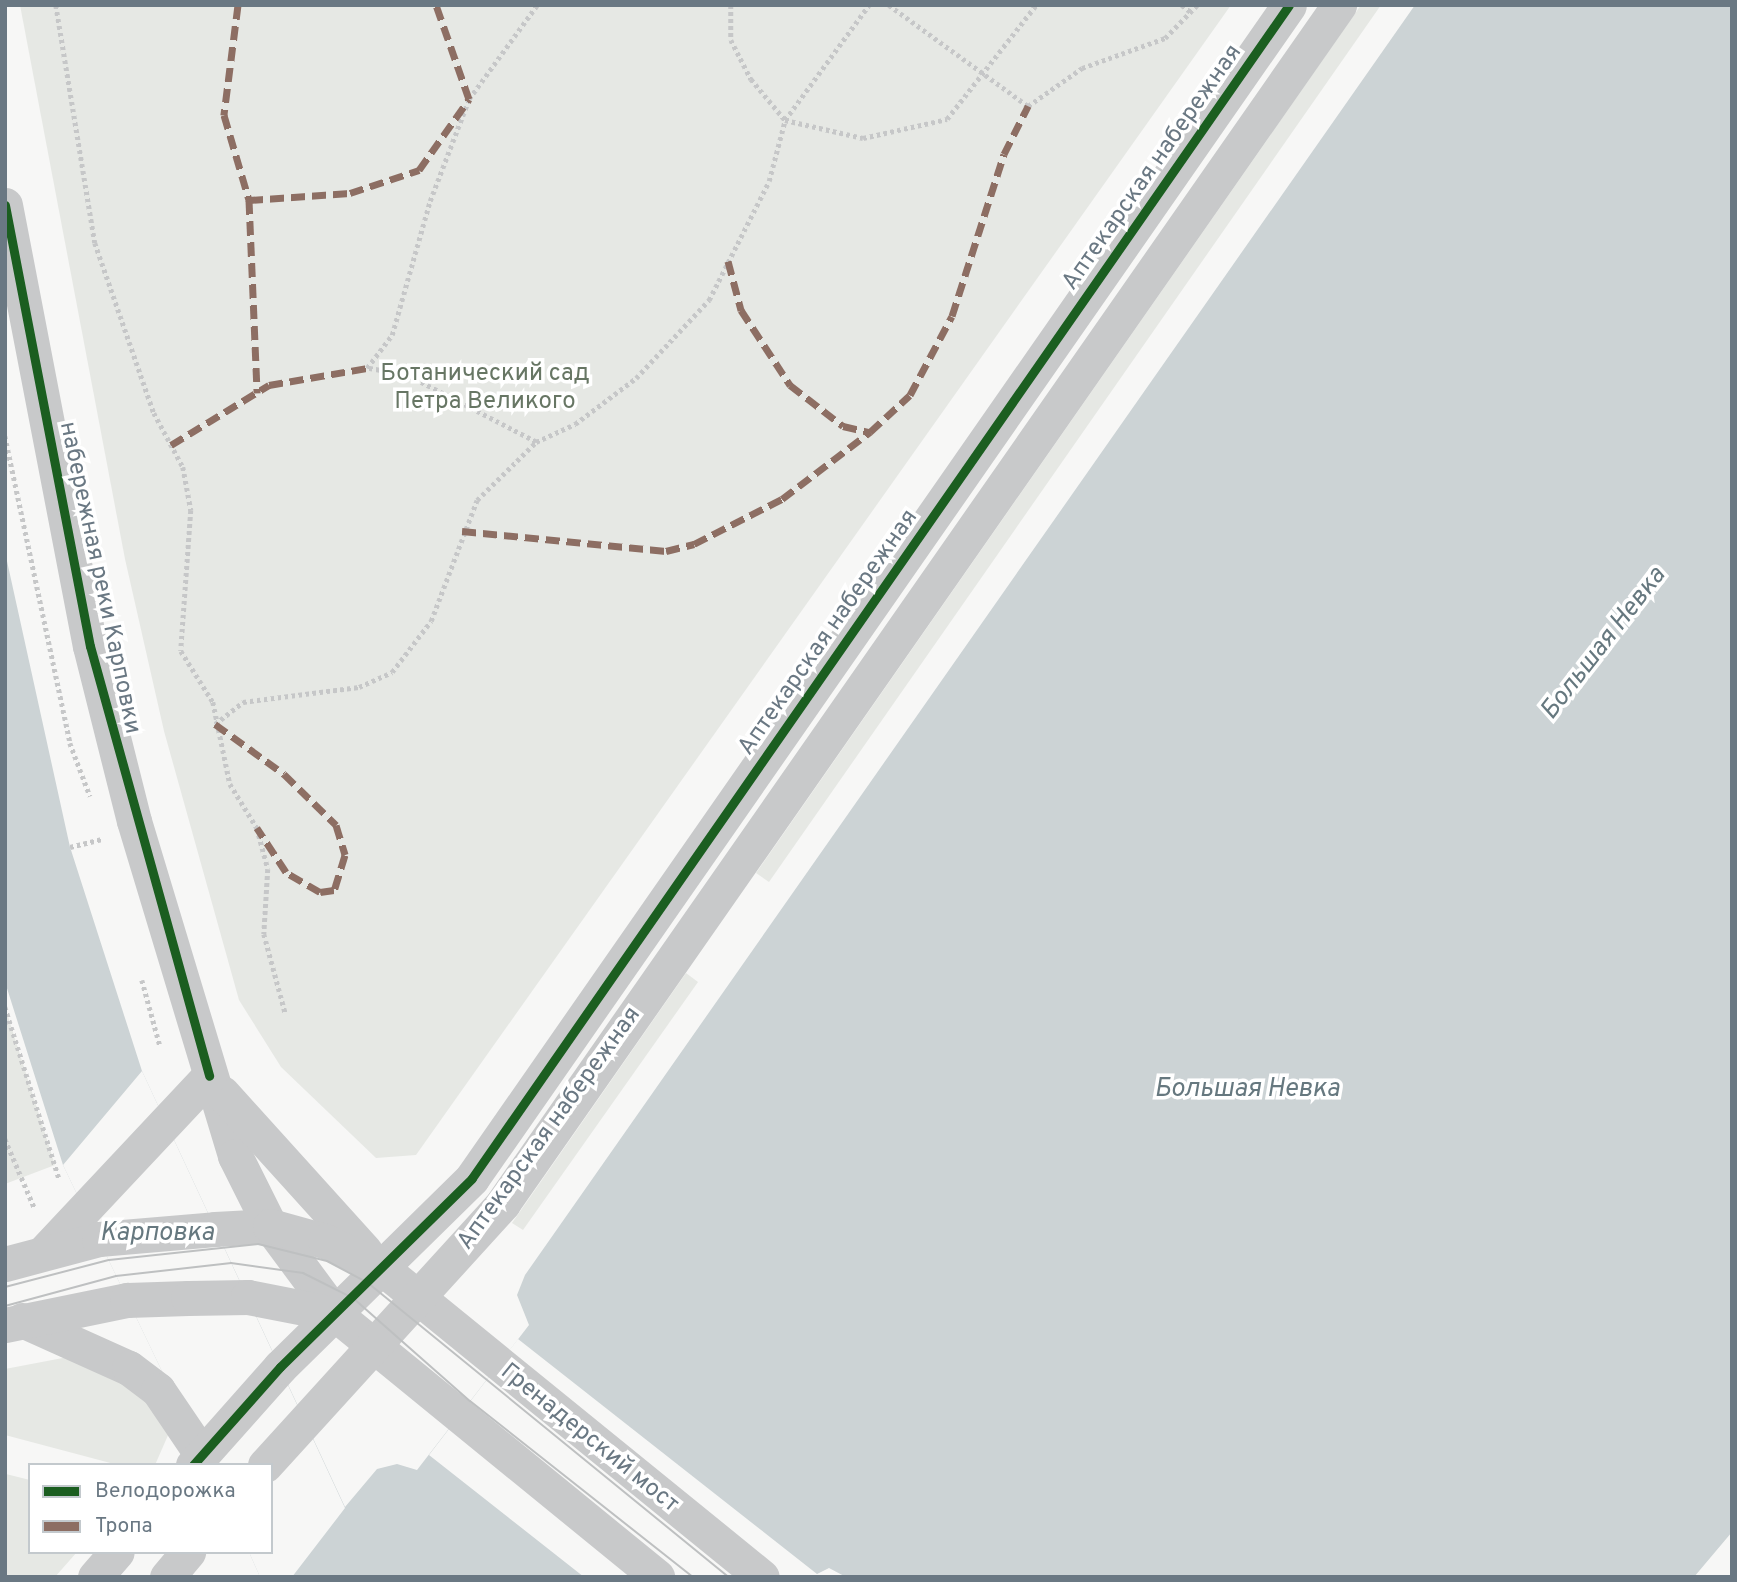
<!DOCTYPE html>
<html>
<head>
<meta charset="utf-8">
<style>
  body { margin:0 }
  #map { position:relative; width:1737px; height:1582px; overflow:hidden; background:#f7f7f6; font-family:Overpass,sans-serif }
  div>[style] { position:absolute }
  .green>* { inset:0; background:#e6e8e4 }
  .water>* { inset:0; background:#ccd3d5 }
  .pier>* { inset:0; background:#f7f7f6 }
  .path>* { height:4.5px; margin-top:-2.25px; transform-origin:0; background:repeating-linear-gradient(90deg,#c6c7c8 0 3.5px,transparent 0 7px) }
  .minor>* { height:35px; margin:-17.5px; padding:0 17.5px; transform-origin:17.5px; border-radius:17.5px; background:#c8c9ca }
  .tram>* { height:2px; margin:-1px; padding:0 1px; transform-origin:1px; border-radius:1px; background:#bec0c1 }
  .quiet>* { height:7px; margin-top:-3.5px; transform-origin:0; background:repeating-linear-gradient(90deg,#8d6e63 0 14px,transparent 0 21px) }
  .cycleway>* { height:9px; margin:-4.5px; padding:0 4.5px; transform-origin:4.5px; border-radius:4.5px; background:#1b5e20 }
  span { translate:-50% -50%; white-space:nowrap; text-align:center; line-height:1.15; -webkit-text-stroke:7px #fff; paint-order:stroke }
  .street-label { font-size:24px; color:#6a7883 }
  .park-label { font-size:24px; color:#677664 }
  .water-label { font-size:26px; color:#66787f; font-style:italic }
  .frame { position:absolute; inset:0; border:7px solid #6a7883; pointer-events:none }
  .legend { position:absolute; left:28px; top:1463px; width:245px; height:91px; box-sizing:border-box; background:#fff; border:2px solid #c3c9cd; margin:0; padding:9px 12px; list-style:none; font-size:21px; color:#6a7883 }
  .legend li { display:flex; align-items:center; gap:14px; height:35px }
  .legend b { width:35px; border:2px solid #c3c9cd }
</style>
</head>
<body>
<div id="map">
  <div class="green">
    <div style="clip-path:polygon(20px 5px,1231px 5px,416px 1155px,376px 1158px,281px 1067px,239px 1000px,164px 731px,125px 559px)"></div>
    <div style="clip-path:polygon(1361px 5px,1381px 5px,769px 882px,756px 873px)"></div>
    <div style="clip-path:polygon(686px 973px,698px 982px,523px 1230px,512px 1223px)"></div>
    <div style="clip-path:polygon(5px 1007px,55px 1165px,5px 1184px)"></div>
    <div style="clip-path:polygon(68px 1357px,146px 1394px,169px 1433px,155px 1465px,118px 1465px,5px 1435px,5px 1369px)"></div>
    <div style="clip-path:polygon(6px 1474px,30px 1480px,30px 1552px,77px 1552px,55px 1577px,5px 1577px)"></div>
  </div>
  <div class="water">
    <div style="clip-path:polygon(1415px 5px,1732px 5px,1732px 1532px,1694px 1577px,260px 1577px,249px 1552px,271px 1552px,271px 1465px,207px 1465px,63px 1165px,5px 982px,5px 552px,70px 847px,142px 1071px,345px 1507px,377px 1469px,397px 1464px,417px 1470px,529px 1325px,517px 1295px,525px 1275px)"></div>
  </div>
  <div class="pier">
    <div style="clip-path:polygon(142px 1071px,345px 1508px,292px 1577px,260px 1577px,249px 1552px,271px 1552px,271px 1465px,207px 1465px,63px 1165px)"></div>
    <div style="clip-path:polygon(518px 1339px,817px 1574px,829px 1568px,846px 1577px,584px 1577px,429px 1455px)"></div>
  </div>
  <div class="path">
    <div style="left:56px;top:5px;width:241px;rotate:80.7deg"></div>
    <div style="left:95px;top:243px;width:180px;rotate:70.9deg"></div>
    <div style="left:154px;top:413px;width:61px;rotate:61.8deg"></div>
    <div style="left:183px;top:467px;width:44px;rotate:79.5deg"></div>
    <div style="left:191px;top:510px;width:141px;rotate:94.1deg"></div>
    <div style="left:181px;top:651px;width:60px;rotate:57.9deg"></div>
    <div style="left:213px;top:702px;width:84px;rotate:78.3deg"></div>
    <div style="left:230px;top:784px;width:52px;rotate:58.5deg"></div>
    <div style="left:257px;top:828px;width:42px;rotate:75deg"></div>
    <div style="left:268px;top:869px;width:65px;rotate:93.5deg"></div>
    <div style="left:264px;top:934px;width:81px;rotate:74.9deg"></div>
    <div style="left:731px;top:5px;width:35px;rotate:90deg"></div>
    <div style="left:731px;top:40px;width:44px;rotate:62.9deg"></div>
    <div style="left:751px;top:79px;width:53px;rotate:50.3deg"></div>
    <div style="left:785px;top:120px;width:80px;rotate:13deg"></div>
    <div style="left:863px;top:138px;width:86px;rotate:-12.7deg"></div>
    <div style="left:947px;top:119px;width:145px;rotate:-52deg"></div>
    <div style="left:889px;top:5px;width:172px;rotate:36deg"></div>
    <div style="left:1028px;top:106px;width:66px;rotate:-35.1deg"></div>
    <div style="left:1082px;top:68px;width:88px;rotate:-19.9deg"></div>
    <div style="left:1165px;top:38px;width:46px;rotate:-45.9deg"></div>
    <div style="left:1182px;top:5px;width:13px;rotate:39deg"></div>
    <div style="left:5px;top:436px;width:314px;rotate:78deg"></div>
    <div style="left:70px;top:743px;width:57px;rotate:69.3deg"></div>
    <div style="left:536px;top:442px;width:145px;rotate:-152.6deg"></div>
    <div style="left:407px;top:375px;width:41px;rotate:-170.1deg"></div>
    <div style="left:367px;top:368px;width:41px;rotate:-52.9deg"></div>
    <div style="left:392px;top:335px;width:139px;rotate:-74.2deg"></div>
    <div style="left:430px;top:201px;width:109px;rotate:-69.1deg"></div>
    <div style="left:469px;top:99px;width:116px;rotate:-54.1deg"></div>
    <div style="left:215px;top:724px;width:36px;rotate:-38deg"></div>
    <div style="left:243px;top:702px;width:117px;rotate:-7.4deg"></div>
    <div style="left:359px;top:687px;width:36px;rotate:-24deg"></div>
    <div style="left:392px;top:672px;width:64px;rotate:-52.6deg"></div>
    <div style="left:431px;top:621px;width:129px;rotate:-69.2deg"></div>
    <div style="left:477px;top:500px;width:83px;rotate:-44.5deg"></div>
    <div style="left:536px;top:442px;width:43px;rotate:-24.8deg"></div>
    <div style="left:575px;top:424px;width:76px;rotate:-37deg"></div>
    <div style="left:636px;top:378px;width:107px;rotate:-46.9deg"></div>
    <div style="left:709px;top:300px;width:133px;rotate:-63.2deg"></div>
    <div style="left:769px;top:181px;width:63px;rotate:-75.3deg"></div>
    <div style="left:785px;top:120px;width:142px;rotate:-53.9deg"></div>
    <div style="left:70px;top:847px;width:33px;rotate:-14deg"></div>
    <div style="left:142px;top:980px;width:68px;rotate:74.7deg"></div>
    <div style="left:5px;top:1007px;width:179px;rotate:72.5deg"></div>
    <div style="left:5px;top:1139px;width:76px;rotate:66.8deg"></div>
  </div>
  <div class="minor">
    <div style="left:5px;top:205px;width:449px;rotate:79.1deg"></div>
    <div style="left:90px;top:646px;width:180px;rotate:75.9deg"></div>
    <div style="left:134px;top:821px;width:350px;rotate:73.2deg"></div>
    <div style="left:235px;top:1156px;width:78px;rotate:63.4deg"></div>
    <div style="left:270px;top:1226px;width:109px;rotate:53.5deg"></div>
    <div style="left:335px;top:1314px;width:416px;rotate:39.2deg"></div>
    <div style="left:222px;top:1093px;width:213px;rotate:47.9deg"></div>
    <div style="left:44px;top:1252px;width:241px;rotate:-46.8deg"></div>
    <div style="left:5px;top:1264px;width:97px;rotate:-14.9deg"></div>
    <div style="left:99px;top:1239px;width:116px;rotate:-4.9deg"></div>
    <div style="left:215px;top:1229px;width:55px;rotate:-3.1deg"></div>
    <div style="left:270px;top:1226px;width:57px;rotate:15.3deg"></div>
    <div style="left:325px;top:1241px;width:64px;rotate:25.8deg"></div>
    <div style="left:383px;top:1269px;width:488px;rotate:39.1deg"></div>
    <div style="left:22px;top:1320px;width:117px;rotate:24.2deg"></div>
    <div style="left:129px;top:1368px;width:36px;rotate:37deg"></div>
    <div style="left:158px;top:1390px;width:78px;rotate:55.9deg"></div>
    <div style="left:5px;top:1325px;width:125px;rotate:-11.6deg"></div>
    <div style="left:127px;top:1300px;width:61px;rotate:-1.9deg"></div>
    <div style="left:188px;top:1298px;width:60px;rotate:-1deg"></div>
    <div style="left:248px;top:1297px;width:89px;rotate:11.1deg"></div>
    <div style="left:193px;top:1465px;width:131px;rotate:-48.4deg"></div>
    <div style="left:280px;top:1367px;width:269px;rotate:-44.5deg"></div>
    <div style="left:472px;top:1178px;width:1429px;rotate:-55.14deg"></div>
    <div style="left:265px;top:1465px;width:354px;rotate:-47.7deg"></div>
    <div style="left:503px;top:1203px;width:1461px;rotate:-55.09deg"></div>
    <div style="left:95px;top:1577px;width:33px;rotate:-49deg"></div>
    <div style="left:167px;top:1577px;width:33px;rotate:-50deg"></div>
  </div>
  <div class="tram">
    <div style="left:5px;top:1287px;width:107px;rotate:-14.6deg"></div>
    <div style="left:109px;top:1260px;width:150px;rotate:-6.1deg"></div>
    <div style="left:258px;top:1244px;width:71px;rotate:13.8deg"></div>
    <div style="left:327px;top:1261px;width:47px;rotate:28.2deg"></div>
    <div style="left:368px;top:1283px;width:466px;rotate:39.2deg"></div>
    <div style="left:5px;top:1306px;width:115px;rotate:-15.1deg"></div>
    <div style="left:116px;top:1276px;width:116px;rotate:-6.4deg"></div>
    <div style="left:231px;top:1263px;width:73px;rotate:7.9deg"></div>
    <div style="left:303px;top:1273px;width:56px;rotate:26.6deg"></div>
    <div style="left:353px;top:1298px;width:156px;rotate:41.4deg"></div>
    <div style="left:470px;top:1401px;width:284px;rotate:38.3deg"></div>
  </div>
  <div class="quiet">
    <div style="left:238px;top:5px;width:111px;rotate:97.3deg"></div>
    <div style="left:224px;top:115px;width:89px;rotate:73.6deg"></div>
    <div style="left:249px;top:200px;width:193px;rotate:87.6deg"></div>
    <div style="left:249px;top:200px;width:101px;rotate:-4deg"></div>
    <div style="left:350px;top:193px;width:73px;rotate:-18.4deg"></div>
    <div style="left:419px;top:170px;width:87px;rotate:-54.8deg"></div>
    <div style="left:469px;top:99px;width:100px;rotate:-109.3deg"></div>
    <div style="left:728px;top:261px;width:51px;rotate:75.1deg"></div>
    <div style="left:741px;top:310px;width:90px;rotate:56.8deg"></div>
    <div style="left:790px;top:385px;width:67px;rotate:37.7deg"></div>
    <div style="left:843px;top:426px;width:28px;rotate:13deg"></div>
    <div style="left:870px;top:432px;width:54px;rotate:-42.8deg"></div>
    <div style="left:910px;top:395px;width:89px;rotate:-62deg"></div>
    <div style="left:952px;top:316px;width:170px;rotate:-72.2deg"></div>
    <div style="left:1004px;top:154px;width:54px;rotate:-63.4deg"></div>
    <div style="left:171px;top:445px;width:115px;rotate:-31.5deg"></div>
    <div style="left:269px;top:385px;width:99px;rotate:-9.8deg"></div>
    <div style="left:462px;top:531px;width:205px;rotate:5.6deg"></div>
    <div style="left:666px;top:551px;width:29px;rotate:-14deg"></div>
    <div style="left:694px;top:544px;width:99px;rotate:-27.1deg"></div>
    <div style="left:782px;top:499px;width:111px;rotate:-37.3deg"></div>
    <div style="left:215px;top:724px;width:85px;rotate:35.9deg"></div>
    <div style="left:284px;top:774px;width:73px;rotate:44.4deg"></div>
    <div style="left:336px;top:825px;width:31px;rotate:73deg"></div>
    <div style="left:345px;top:855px;width:37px;rotate:107deg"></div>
    <div style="left:334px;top:890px;width:14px;rotate:172deg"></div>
    <div style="left:320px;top:892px;width:39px;rotate:-150deg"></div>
    <div style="left:286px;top:872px;width:53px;rotate:-123.4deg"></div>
  </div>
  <div class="cycleway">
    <div style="left:5px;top:205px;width:449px;rotate:79.1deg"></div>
    <div style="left:90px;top:646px;width:446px;rotate:74.5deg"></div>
    <div style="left:193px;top:1465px;width:131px;rotate:-48.4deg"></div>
    <div style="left:280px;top:1367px;width:269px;rotate:-44.5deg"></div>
    <div style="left:472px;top:1178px;width:1429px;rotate:-55.14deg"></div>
  </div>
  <div class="street-label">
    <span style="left:1153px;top:168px;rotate:-55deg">Аптекарская набережная</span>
    <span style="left:99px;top:578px;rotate:78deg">набережная реки Карповки</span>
    <span style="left:829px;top:633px;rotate:-55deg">Аптекарская набережная</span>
    <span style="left:550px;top:1129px;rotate:-54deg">Аптекарская набережная</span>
    <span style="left:589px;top:1439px;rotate:39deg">Гренадерский мост</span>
  </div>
  <div class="park-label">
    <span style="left:485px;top:389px">Ботанический сад<br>Петра Великого</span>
  </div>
  <div class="water-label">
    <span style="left:1604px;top:644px;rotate:-52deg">Большая Невка</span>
    <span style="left:1247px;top:1090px">Большая Невка</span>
    <span style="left:157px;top:1234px">Карповка</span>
  </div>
  <div class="frame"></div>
  <ul class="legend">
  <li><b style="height:9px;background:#1b5e20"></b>Велодорожка</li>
  <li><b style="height:9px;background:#8d6e63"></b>Тропа</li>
  </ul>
</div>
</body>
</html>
